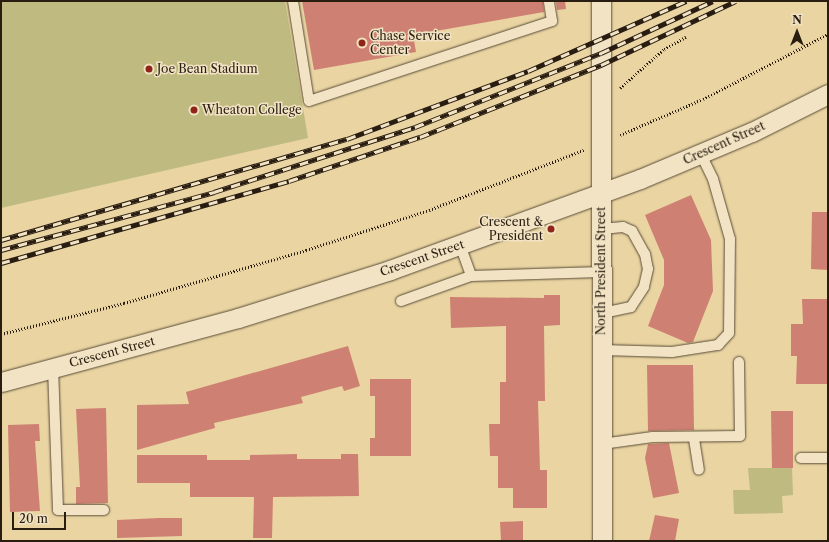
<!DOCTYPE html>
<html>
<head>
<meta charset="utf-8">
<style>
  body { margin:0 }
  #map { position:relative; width:829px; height:542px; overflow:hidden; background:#e9d4a2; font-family:"Libre Caslon Text",serif }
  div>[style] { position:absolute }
  .green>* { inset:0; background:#bfba7f }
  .building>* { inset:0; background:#ce8172 }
  .path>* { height:2.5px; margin-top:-1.25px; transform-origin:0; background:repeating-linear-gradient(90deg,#291d12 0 1px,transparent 0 3px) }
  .roads { filter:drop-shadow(0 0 1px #594b36) drop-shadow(0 0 1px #594b36) }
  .lane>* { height:10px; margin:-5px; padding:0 5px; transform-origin:5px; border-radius:5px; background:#f1e3c3 }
  .street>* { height:19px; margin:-9.5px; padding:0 9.5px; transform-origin:9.5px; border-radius:9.5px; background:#f1e3c3 }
  .rail>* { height:4.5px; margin-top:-2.25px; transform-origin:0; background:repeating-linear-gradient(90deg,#f1e3c3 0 9px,#291d12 0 18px); box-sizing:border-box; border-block:1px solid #291d12 }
  .dots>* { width:11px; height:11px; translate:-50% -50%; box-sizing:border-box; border:2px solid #f1e3c3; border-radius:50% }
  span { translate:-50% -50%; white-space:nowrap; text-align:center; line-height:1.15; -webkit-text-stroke:3px #f1e3c3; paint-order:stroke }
  .poi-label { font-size:12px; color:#291d12 }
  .left { translate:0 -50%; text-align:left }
  .right { translate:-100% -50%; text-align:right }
  .street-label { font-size:12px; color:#291d12 }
  .frame { position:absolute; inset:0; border:2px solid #291d12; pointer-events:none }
  .north { position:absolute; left:777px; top:12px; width:40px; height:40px; -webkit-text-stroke:3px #f1e3c3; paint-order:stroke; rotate:0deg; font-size:11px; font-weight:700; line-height:16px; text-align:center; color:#291d12 }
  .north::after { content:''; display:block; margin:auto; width:14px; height:18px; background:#291d12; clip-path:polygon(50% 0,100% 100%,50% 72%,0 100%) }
  .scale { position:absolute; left:12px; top:512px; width:54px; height:18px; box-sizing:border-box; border:2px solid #291d12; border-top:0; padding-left:5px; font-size:12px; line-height:14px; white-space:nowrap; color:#291d12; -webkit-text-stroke:3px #f1e3c3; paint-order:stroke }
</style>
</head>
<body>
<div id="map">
  <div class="green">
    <div style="clip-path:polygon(1px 1px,285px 1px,308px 138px,1px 208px)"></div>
    <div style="clip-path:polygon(748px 468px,792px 468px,793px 495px,782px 496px,783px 513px,734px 514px,733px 490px,750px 490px)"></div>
  </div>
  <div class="building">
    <div style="clip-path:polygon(302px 1px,543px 1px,544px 12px,413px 35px,416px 52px,314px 70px)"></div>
    <div style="clip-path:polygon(556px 1px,565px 1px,566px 9px,557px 10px)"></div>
    <div style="clip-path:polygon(691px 195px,711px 240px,713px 291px,693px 342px,688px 343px,648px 326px,664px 285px,664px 260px,645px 215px)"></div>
    <div style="clip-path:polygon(812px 212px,827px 212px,828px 270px,811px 269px)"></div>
    <div style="clip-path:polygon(544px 295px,560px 295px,560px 325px,544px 326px,545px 401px,538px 401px,540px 470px,547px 470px,547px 508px,513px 508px,513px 488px,498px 488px,498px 456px,490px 456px,489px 424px,500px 424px,500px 382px,506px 382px,506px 326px,451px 328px,450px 297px,544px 298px)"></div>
    <div style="clip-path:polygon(802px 299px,828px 299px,828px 384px,796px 384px,797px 356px,791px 356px,791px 324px,803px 324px)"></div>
    <div style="clip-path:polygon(348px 346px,360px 386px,344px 391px,342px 386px,301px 397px,303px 403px,214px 423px,215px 428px,137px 450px,137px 405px,189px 404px,186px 392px)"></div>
    <div style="clip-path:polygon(647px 365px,693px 365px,694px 430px,648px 431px)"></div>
    <div style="clip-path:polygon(370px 379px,411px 379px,411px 456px,370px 456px,370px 438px,375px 438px,375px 396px,370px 396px)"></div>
    <div style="clip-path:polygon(106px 408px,108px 503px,76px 504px,76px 487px,80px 487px,76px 409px)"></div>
    <div style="clip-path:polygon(771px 411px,793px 411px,793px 468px,772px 468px)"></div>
    <div style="clip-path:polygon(39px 424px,40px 441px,35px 441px,40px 511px,10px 512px,8px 425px)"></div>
    <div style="clip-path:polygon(669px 443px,679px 493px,653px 498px,645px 458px,648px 444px)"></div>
    <div style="clip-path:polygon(297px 454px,297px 459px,341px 459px,341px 454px,358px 454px,359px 496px,273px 497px,272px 538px,253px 538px,254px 497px,190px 497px,190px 483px,137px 483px,137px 455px,207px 455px,207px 460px,250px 460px,250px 455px)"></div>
    <div style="clip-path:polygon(655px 515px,679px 519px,675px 541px,649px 541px)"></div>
    <div style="clip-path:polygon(159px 518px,182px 518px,182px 536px,117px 538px,117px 520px)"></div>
    <div style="clip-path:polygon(523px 521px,523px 541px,501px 541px,500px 522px)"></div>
  </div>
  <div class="path">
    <div style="left:620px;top:88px;width:59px;rotate:-41.6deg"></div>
    <div style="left:664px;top:49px;width:25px;rotate:-29deg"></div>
    <div style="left:620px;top:135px;width:90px;rotate:-23.4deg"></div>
    <div style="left:703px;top:99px;width:141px;rotate:-27.5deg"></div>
    <div style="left:1px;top:334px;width:127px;rotate:-14.1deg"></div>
    <div style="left:124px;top:303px;width:190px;rotate:-16.2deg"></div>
    <div style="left:306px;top:250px;width:129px;rotate:-18deg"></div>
    <div style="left:429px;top:210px;width:166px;rotate:-21.2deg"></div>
  </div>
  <div class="roads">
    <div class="lane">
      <div style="left:293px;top:1px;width:101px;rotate:80.9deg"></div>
      <div style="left:309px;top:101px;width:256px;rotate:-18.2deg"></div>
      <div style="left:552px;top:21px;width:20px;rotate:-99deg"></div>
      <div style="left:601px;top:229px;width:22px;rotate:-5deg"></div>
      <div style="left:623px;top:227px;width:10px;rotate:24deg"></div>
      <div style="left:632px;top:231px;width:26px;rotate:61deg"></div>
      <div style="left:645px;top:254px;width:15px;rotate:79deg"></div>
      <div style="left:648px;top:269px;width:18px;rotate:103deg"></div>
      <div style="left:644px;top:287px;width:24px;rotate:123deg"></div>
      <div style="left:631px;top:307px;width:30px;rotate:168deg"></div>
      <div style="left:460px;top:245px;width:33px;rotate:70deg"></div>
      <div style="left:471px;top:276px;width:130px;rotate:-1.8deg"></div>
      <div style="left:401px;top:301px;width:74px;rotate:-19.7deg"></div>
      <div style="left:602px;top:350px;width:70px;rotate:1.6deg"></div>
      <div style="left:672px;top:352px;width:47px;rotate:-8.7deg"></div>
      <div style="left:718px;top:345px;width:16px;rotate:-47deg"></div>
      <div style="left:729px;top:333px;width:94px;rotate:-89.4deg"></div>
      <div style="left:730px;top:239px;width:62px;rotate:-105.8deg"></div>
      <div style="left:713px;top:179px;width:28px;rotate:-116deg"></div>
      <div style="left:53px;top:367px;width:143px;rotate:88deg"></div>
      <div style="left:58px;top:510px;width:46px"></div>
      <div style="left:694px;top:439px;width:31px;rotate:81deg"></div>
      <div style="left:602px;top:444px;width:51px;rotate:-7.8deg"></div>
      <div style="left:653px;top:437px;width:87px;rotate:-0.7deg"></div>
      <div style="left:740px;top:436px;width:74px;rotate:-90.8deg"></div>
      <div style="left:801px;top:458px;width:27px"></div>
    </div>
    <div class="street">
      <div style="left:601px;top:1px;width:540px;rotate:89.89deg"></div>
      <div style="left:1px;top:382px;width:245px;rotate:-15.1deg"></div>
      <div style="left:238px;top:318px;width:159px;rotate:-17.5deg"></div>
      <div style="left:390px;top:270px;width:266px;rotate:-20deg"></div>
      <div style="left:640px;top:179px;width:121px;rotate:-22.8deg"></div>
      <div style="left:752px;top:132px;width:85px;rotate:-26.6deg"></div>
    </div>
  </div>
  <div class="rail">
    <div style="left:1px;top:240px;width:360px;rotate:-16.3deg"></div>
    <div style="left:347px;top:139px;width:193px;rotate:-20.6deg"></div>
    <div style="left:528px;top:71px;width:173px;rotate:-23.9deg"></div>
    <div style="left:1px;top:250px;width:221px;rotate:-15.2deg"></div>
    <div style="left:214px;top:192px;width:211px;rotate:-17.9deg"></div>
    <div style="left:415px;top:127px;width:200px;rotate:-21.7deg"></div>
    <div style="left:601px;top:53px;width:123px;rotate:-24.9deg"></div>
    <div style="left:1px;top:263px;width:299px;rotate:-15.9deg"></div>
    <div style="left:289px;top:181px;width:138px;rotate:-18.6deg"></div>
    <div style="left:420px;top:137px;width:195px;rotate:-21.7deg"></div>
    <div style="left:601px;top:65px;width:149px;rotate:-25.4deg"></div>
  </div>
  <div class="dots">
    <div style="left:362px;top:43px;background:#8f2418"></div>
    <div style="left:149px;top:69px;background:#8f2418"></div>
    <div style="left:194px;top:110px;background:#8f2418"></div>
    <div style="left:551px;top:229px;background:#8f2418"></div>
  </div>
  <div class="poi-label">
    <span class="left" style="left:370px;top:43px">Chase Service<br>Center</span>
    <span class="left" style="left:157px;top:69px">Joe Bean Stadium</span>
    <span class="left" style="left:202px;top:110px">Wheaton College</span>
    <span class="right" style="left:543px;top:229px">Crescent &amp;<br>President</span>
  </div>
  <div class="street-label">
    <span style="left:724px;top:143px;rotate:-24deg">Crescent Street</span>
    <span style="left:422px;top:258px;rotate:-19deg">Crescent Street</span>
    <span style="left:601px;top:271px;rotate:-90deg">North President Street</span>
    <span style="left:112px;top:352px;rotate:-15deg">Crescent Street</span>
  </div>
  <div class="frame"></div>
  <div class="north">N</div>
  <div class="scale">20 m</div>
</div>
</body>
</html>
